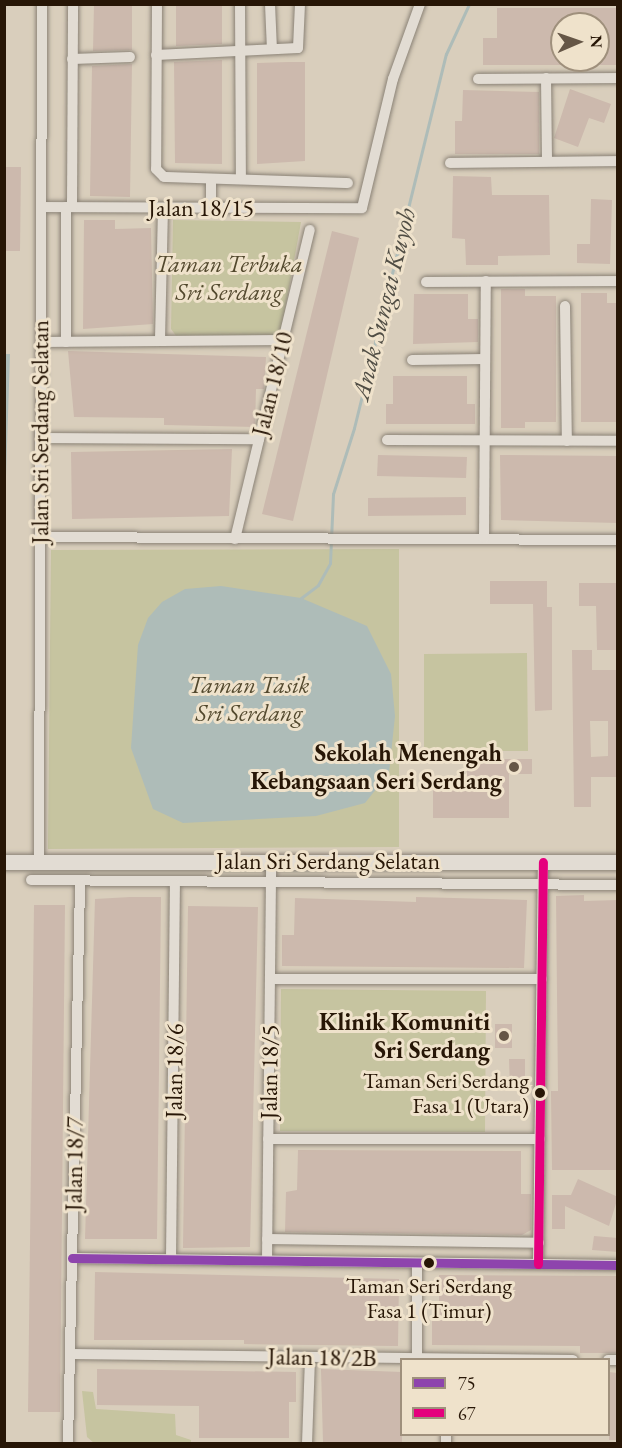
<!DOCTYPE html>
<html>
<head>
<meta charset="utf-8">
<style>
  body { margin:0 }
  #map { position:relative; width:622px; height:1448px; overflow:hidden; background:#d9cebc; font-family:"EB Garamond",serif }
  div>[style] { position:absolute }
  .green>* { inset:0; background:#c6c4a0 }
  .water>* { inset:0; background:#aebcb8 }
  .stream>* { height:3px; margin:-1.5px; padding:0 1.5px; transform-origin:1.5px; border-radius:1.5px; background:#aebcb8 }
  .building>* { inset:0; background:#ccb9ad }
  .roads { filter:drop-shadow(0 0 2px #8a8276) drop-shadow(0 0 2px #8a8276) }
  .street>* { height:10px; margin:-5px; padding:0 5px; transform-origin:5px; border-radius:5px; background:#e2dcd3 }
  .secondary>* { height:15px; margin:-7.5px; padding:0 7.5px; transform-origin:7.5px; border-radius:7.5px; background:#e2dcd3 }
  .bus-1>* { height:9px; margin:-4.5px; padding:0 4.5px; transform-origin:4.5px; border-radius:4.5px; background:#8e44ad }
  .bus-2>* { height:9px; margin:-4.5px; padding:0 4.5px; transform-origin:4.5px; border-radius:4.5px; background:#e5007d }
  .dots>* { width:16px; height:16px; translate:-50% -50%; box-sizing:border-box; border:3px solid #efe2cb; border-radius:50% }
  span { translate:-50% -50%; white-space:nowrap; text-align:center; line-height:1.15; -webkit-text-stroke:6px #efe2cb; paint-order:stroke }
  .bus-label { font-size:22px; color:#271606 }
  .right { translate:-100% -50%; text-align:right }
  .street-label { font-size:24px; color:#271606 }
  .park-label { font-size:24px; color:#52482d; font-style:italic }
  .poi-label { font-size:24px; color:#271606; font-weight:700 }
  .water-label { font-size:26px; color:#504d44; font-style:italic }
  .frame { position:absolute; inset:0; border:6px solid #271606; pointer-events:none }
  .legend { position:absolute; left:400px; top:1358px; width:210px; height:78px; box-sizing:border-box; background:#efe2cb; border:2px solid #9f907c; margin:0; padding:8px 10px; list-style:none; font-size:18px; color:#271606 }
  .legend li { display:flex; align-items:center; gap:12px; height:30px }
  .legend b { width:30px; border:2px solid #9f907c }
  .north { position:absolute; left:550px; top:12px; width:60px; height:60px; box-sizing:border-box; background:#efe2cb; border:2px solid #9f907c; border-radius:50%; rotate:88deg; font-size:16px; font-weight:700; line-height:24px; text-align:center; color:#271606 }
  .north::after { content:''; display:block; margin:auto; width:21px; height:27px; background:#655646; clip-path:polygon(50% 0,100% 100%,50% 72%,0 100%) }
</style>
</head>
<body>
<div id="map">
  <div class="green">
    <div style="clip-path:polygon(173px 220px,301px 222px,281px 332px,275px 336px,177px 337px,171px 329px)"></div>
    <div style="clip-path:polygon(399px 549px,399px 847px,48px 849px,51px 550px)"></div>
    <div style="clip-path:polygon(527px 653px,528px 751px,424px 751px,424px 654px)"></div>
    <div style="clip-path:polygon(281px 989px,486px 991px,485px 1132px,280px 1131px)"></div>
    <div style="clip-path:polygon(82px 1391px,93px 1392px,96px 1409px,175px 1414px,176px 1435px,191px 1440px,191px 1443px,94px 1443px,87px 1437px)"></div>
  </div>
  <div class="water">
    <div style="clip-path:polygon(5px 354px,10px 354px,5px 507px,4px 354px)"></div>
    <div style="clip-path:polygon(221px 586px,301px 598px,367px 626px,391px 674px,395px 716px,389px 773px,365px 803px,316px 816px,183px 823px,153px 809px,131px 748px,138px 645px,148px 618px,162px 602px,185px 589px)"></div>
  </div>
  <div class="stream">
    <div style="left:301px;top:598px;width:21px;rotate:-37deg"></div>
    <div style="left:318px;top:585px;width:25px;rotate:-61deg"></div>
    <div style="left:330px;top:563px;width:69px;rotate:-87.5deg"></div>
    <div style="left:333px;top:494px;width:69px;rotate:-72.3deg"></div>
    <div style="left:354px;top:428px;width:385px;rotate:-76.2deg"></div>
    <div style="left:446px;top:54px;width:55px;rotate:-65.3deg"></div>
  </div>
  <div class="building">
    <div style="clip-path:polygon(94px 4px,132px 4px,132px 50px,93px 51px)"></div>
    <div style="clip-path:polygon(176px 4px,222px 4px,222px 44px,176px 46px)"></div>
    <div style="clip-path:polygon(497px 8px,618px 8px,618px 65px,598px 65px,598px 24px,562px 24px,562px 65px,483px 65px,483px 38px,497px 38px)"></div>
    <div style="clip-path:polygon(222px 60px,222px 164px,175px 163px,174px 62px)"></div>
    <div style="clip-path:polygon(288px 62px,305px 62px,305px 161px,257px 164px,257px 63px)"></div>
    <div style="clip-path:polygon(132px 64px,130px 197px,90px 196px,92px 66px)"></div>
    <div style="clip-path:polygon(570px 89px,611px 104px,604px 123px,589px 118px,578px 147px,554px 138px)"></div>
    <div style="clip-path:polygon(463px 90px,539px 92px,539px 154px,455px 154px,455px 121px,462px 121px)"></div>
    <div style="clip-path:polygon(4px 167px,21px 167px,20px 251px,4px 251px)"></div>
    <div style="clip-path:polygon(453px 176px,491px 177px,492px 195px,549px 195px,550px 255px,498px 256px,498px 265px,466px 265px,465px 239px,452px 238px)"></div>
    <div style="clip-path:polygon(591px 199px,612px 200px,610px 264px,577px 263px,577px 244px,590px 244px)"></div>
    <div style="clip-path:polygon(84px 220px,115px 220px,115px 229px,151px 228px,153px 324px,83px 329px)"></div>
    <div style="clip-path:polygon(332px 231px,359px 238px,293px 521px,262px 514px)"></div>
    <div style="clip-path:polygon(501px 289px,525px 289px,525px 296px,556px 296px,556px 422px,525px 422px,525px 428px,501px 428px)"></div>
    <div style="clip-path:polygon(581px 293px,607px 293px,607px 303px,618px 303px,618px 422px,581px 422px)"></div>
    <div style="clip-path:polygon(414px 294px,468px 294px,468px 319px,478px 319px,478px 342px,413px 344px)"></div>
    <div style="clip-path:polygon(68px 351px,266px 357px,264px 389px,256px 389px,255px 427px,164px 425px,164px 418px,74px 417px)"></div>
    <div style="clip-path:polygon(393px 376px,467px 376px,467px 404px,475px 404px,475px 424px,386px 424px,386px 404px,393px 404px)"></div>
    <div style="clip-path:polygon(232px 449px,229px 516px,72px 519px,71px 452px)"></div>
    <div style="clip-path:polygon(378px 455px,467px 457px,466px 478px,377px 476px)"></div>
    <div style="clip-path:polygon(500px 455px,618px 456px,618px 523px,501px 520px)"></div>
    <div style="clip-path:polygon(466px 497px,466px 515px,368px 516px,368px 498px)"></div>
    <div style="clip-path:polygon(490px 581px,547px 581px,547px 607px,552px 607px,552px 710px,535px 711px,533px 604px,490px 604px)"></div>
    <div style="clip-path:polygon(579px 583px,618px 583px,618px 650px,597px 650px,596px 606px,579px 606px)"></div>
    <div style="clip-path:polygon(evenodd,572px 650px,592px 650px,592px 670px,618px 670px,618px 777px,591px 777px,591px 807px,574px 807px,572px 650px,590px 721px,608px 721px,608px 756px,591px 757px,590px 721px)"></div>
    <div style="clip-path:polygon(467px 759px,532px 759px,532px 774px,509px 774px,509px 818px,433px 818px,433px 782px,466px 782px)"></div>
    <div style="clip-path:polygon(584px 895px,584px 901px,618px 900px,617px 1170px,552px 1170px,551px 1091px,558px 1091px,556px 896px)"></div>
    <div style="clip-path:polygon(130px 897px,161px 897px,157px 1239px,85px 1239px,95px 899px)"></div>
    <div style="clip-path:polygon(416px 897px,527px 900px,524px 968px,282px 966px,282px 935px,294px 935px,295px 898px,416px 902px)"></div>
    <div style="clip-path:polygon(34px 905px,65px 905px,60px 1412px,28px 1412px)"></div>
    <div style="clip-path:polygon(188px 906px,258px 907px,250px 1247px,183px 1248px)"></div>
    <div style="clip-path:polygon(495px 1024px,512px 1024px,512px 1048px,495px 1048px)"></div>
    <div style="clip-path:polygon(509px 1059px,525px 1059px,525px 1089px,510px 1089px)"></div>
    <div style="clip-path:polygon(298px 1150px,521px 1151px,521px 1194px,531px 1194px,531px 1230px,522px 1235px,285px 1232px,286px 1192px,297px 1190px)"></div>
    <div style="clip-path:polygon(578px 1179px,618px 1197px,609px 1226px,565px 1206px,565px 1229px,552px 1229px,552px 1195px,571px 1195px)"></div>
    <div style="clip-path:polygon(594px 1236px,618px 1238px,618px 1252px,592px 1250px)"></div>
    <div style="clip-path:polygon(95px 1272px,399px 1279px,398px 1346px,244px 1344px,244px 1340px,94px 1340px)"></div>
    <div style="clip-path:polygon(439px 1275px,618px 1276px,618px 1353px,580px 1353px,580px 1346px,432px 1345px,432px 1313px,439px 1314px)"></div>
    <div style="clip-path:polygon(97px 1369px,296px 1372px,296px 1402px,289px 1402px,289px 1438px,199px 1438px,199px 1406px,97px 1405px)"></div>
    <div style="clip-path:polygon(321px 1369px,402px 1372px,402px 1442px,323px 1442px)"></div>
    <div style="clip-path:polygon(609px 1372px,618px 1373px,618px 1440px,609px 1440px)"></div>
  </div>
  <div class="roads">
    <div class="street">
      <div style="left:157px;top:4px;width:165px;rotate:90.3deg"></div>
      <div style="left:156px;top:169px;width:11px;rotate:45deg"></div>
      <div style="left:164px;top:177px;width:184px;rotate:1.9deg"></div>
      <div style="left:240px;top:4px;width:174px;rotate:89.7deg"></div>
      <div style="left:270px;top:4px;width:45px;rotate:87.5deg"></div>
      <div style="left:156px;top:55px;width:142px;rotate:-2.8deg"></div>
      <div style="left:298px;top:48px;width:44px;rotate:-87.4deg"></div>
      <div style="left:72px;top:59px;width:58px;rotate:-2deg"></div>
      <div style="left:546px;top:78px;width:83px;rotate:89.3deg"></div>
      <div style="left:478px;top:79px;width:140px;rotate:-0.4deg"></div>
      <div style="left:450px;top:163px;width:168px;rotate:-0.7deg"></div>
      <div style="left:211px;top:179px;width:29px;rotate:90deg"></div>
      <div style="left:41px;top:207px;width:321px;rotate:0.2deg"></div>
      <div style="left:362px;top:208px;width:133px;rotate:-76.5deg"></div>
      <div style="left:393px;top:79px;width:80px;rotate:-70.2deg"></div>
      <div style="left:72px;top:207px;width:203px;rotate:-89.7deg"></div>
      <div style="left:426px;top:282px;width:192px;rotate:-0.3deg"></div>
      <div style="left:565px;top:306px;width:135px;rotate:89.2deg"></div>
      <div style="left:160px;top:340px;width:132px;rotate:-88.7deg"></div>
      <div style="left:41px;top:342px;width:242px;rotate:-0.5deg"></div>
      <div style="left:66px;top:342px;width:135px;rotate:-90deg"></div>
      <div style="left:412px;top:360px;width:73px;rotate:-0.8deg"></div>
      <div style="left:40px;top:438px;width:219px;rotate:0.3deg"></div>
      <div style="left:387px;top:440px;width:231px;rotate:0.2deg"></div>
      <div style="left:40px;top:537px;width:578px;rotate:0.3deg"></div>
      <div style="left:484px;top:538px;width:257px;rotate:-89.6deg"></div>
      <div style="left:235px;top:539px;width:318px;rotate:-76.4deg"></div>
      <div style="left:39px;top:860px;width:856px;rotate:-89.8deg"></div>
      <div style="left:31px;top:880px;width:587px;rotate:0.49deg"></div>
      <div style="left:270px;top:979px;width:272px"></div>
      <div style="left:268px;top:1139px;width:272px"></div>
      <div style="left:267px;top:1239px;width:272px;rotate:0.8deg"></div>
      <div style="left:72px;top:1258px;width:546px;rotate:0.73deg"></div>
      <div style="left:171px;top:1259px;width:375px;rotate:-89.4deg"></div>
      <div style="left:267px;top:1260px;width:399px;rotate:-89.4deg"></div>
      <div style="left:538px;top:1264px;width:402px;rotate:-89.3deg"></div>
      <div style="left:71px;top:1354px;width:502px;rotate:0.68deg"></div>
      <div style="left:417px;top:1358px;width:95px;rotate:-90deg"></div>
      <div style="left:608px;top:1360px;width:10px"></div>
      <div style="left:68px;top:1444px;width:560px;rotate:-88.77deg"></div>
      <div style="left:307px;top:1444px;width:87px;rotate:-88deg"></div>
      <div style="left:446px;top:1444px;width:10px;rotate:-90deg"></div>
    </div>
    <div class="secondary">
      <div style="left:4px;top:862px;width:614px"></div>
    </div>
  </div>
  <div class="bus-1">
    <div style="left:72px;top:1258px;width:546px;rotate:0.73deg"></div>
  </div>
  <div class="bus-2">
    <div style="left:538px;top:1264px;width:402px;rotate:-89.3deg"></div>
  </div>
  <div class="dots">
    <div style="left:514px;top:767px;background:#655646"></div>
    <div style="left:504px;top:1036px;background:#655646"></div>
    <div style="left:540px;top:1093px;background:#271606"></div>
    <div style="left:429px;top:1263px;background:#271606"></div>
  </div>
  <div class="bus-label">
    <span class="right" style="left:529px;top:1093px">Taman Seri Serdang<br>Fasa 1 (Utara)</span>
    <span style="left:429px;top:1298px">Taman Seri Serdang<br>Fasa 1 (Timur)</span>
  </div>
  <div class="street-label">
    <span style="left:201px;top:208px">Jalan 18/15</span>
    <span style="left:272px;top:384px;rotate:-76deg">Jalan 18/10</span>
    <span style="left:40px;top:432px;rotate:-90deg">Jalan Sri Serdang Selatan</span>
    <span style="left:328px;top:861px">Jalan Sri Serdang Selatan</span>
    <span style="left:174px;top:1071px;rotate:-89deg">Jalan 18/6</span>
    <span style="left:269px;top:1072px;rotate:-89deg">Jalan 18/5</span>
    <span style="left:74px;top:1164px;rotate:-89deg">Jalan 18/7</span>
    <span style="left:322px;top:1357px;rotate:1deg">Jalan 18/2B</span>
  </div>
  <div class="park-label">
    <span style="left:229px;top:278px">Taman Terbuka<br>Sri Serdang</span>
    <span style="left:249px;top:699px">Taman Tasik<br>Sri Serdang</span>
  </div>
  <div class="poi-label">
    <span class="right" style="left:502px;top:767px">Sekolah Menengah<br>Kebangsaan Seri Serdang</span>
    <span class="right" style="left:490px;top:1036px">Klinik Komuniti<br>Sri Serdang</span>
  </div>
  <div class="water-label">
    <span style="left:384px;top:304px;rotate:-76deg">Anak Sungai Kuyoh</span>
  </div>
  <div class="frame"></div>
  <ul class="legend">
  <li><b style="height:8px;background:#8e44ad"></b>75</li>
  <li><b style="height:8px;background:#e5007d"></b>67</li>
  </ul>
  <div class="north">N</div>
</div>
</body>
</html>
